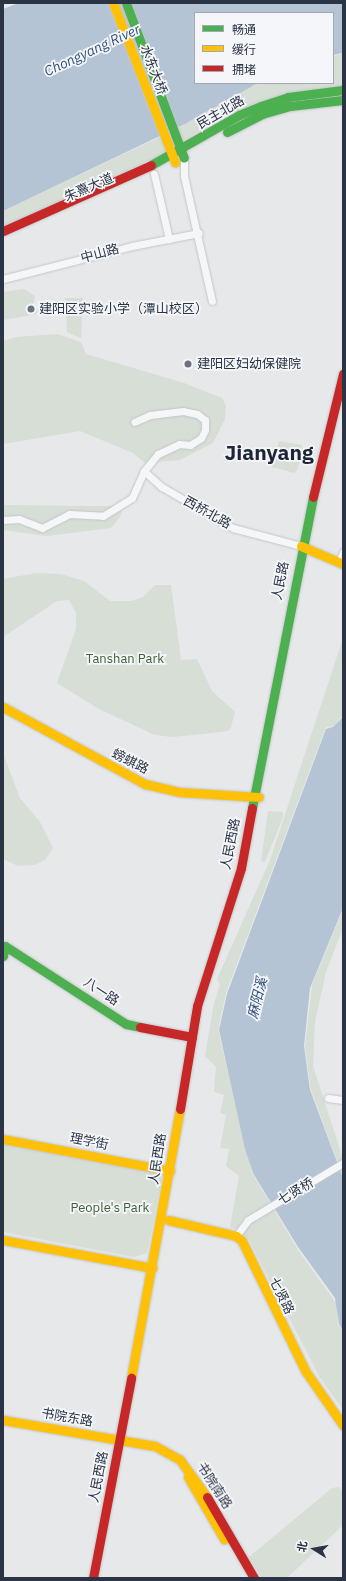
<!DOCTYPE html>
<html>
<head>
<meta charset="utf-8">
<style>
  body { margin:0 }
  #map { position:relative; width:346px; height:1581px; overflow:hidden; background:#e6e8ea; font-family:"IBM Plex Sans","Noto Sans SC",sans-serif }
  div>[style] { position:absolute }
  .green>* { inset:0; background:#d6ded6 }
  .water>* { inset:0; background:#b4c4d5 }
  .roads { filter:drop-shadow(0 0 1px #c4c6c8) drop-shadow(0 0 1px #c4c6c8) }
  .street>* { height:7px; margin:-3.5px; padding:0 3.5px; transform-origin:3.5px; border-radius:3.5px; background:#f5f6f7 }
  .fast>* { height:9px; margin:-4.5px; padding:0 4.5px; transform-origin:4.5px; border-radius:4.5px; background:#4caf50 }
  .slow>* { height:9px; margin:-4.5px; padding:0 4.5px; transform-origin:4.5px; border-radius:4.5px; background:#ffc107 }
  .jam>* { height:9px; margin:-4.5px; padding:0 4.5px; transform-origin:4.5px; border-radius:4.5px; background:#c62828 }
  .dots>* { width:11px; height:11px; translate:-50% -50%; box-sizing:border-box; border:2px solid #f4f6f9; border-radius:50% }
  span { translate:-50% -50%; white-space:nowrap; text-align:center; line-height:1.15; -webkit-text-stroke:3.5px #f4f6f9; paint-order:stroke }
  .street-label { font-size:13px; color:#2b3445 }
  .poi-label { font-size:13px; color:#2b3445 }
  .left { translate:0 -50%; text-align:left }
  .park-label { font-size:13px; color:#3f6138 }
  .water-label { font-size:14px; color:#34527a; font-style:italic }
  .town-label { font-size:21px; color:#1d2536; font-weight:700 }
  .frame { position:absolute; inset:0; border:4px solid #2b3445; pointer-events:none }
  .legend { position:absolute; left:194px; top:12px; width:140px; height:72px; box-sizing:border-box; background:#f4f6f9; border:1px solid #a4a8b1; margin:0; padding:5px 7px; list-style:none; font-size:12px; color:#2b3445 }
  .legend li { display:flex; align-items:center; gap:8px; height:20px }
  .legend b { width:20px; border:1px solid #a4a8b1 }
  .north { position:absolute; left:294px; top:1529px; width:40px; height:40px; -webkit-text-stroke:3px #f4f6f9; paint-order:stroke; rotate:281deg; font-size:11px; font-weight:700; line-height:16px; text-align:center; color:#2b3445 }
  .north::after { content:''; display:block; margin:auto; width:14px; height:18px; background:#2b3445; clip-path:polygon(50% 0,100% 100%,50% 72%,0 100%) }
</style>
</head>
<body>
<div id="map">
  <div class="green">
    <div style="clip-path:polygon(343px 54px,343px 88px,235px 115px,232px 111px,155px 158px,3px 229px,3px 211px,177px 129px,249px 87px,261px 83px,333px 83px,333px 56px)"></div>
    <div style="clip-path:polygon(24px 289px,35px 296px,32px 310px,37px 309px,38px 314px,3px 320px,3px 292px)"></div>
    <div style="clip-path:polygon(65px 298px,83px 298px,81px 338px,67px 332px)"></div>
    <div style="clip-path:polygon(57px 334px,81px 342px,86px 354px,184px 383px,222px 398px,226px 406px,225px 419px,213px 443px,180px 460px,145px 463px,133px 453px,80px 431px,3px 444px,3px 341px,16px 337px)"></div>
    <div style="clip-path:polygon(279px 441px,302px 445px,298px 469px,294px 473px,272px 467px)"></div>
    <div style="clip-path:polygon(3px 505px,92px 506px,123px 506px,120px 517px,111px 528px,47px 536px,3px 530px)"></div>
    <div style="clip-path:polygon(36px 573px,61px 574px,84px 581px,110px 601px,131px 601px,143px 597px,155px 585px,171px 585px,181px 660px,197px 659px,212px 691px,235px 712px,231px 727px,228px 731px,203px 734px,172px 737px,155px 735px,99px 709px,57px 683px,76px 629px,76px 613px,69px 600px,57px 601px,3px 637px,3px 579px)"></div>
    <div style="clip-path:polygon(343px 638px,343px 715px,334px 726px,326px 727px,226px 993px,218px 1030px,252px 1173px,298px 1250px,336px 1303px,338px 1325px,343px 1332px,343px 1410px,319px 1376px,249px 1240px,238px 1230px,230px 1227px,239px 1176px,226px 1166px,229px 1149px,220px 1148px,226px 1115px,220px 1113px,224px 1095px,214px 1092px,216px 1067px,205px 1056px,214px 1003px,220px 985px,217px 979px,270px 860px)"></div>
    <div style="clip-path:polygon(3px 753px,20px 798px,40px 822px,53px 848px,45px 860px,34px 865px,18px 866px,3px 859px)"></div>
    <div style="clip-path:polygon(268px 811px,283px 812px,283px 817px,265px 862px,261px 861px)"></div>
    <div style="clip-path:polygon(343px 910px,343px 928px,326px 972px,315px 1022px,313px 1066px,343px 1159px,343px 1177px,311px 1090px,305px 1047px,312px 985px)"></div>
    <div style="clip-path:polygon(3px 1144px,150px 1171px,162px 1178px,147px 1253px,134px 1257px,3px 1232px)"></div>
    <div style="clip-path:polygon(339px 1487px,343px 1492px,343px 1525px,287px 1578px,262px 1578px,249px 1557px,332px 1488px)"></div>
  </div>
  <div class="water">
    <div style="clip-path:polygon(19px 3px,343px 3px,343px 53px,333px 55px,333px 13px,195px 13px,195px 83px,258px 83px,185px 124px,3px 211px,3px 9px)"></div>
    <div style="clip-path:polygon(343px 717px,343px 908px,310px 988px,304px 1046px,310px 1090px,343px 1178px,343px 1331px,339px 1324px,335px 1298px,298px 1247px,253px 1173px,245px 1149px,219px 1030px,227px 994px,326px 729px,333px 727px)"></div>
  </div>
  <div class="roads">
    <div class="street">
      <div style="left:184px;top:158px;width:18px;rotate:90deg"></div>
      <div style="left:184px;top:176px;width:128px;rotate:77.4deg"></div>
      <div style="left:154px;top:174px;width:67px;rotate:77deg"></div>
      <div style="left:3px;top:279px;width:133px;rotate:-14.3deg"></div>
      <div style="left:132px;top:246px;width:68px;rotate:-11deg"></div>
      <div style="left:144px;top:471px;width:24px;rotate:42deg"></div>
      <div style="left:162px;top:487px;width:82px;rotate:30deg"></div>
      <div style="left:233px;top:528px;width:70px;rotate:14.8deg"></div>
      <div style="left:3px;top:520px;width:16px;rotate:-4deg"></div>
      <div style="left:19px;top:519px;width:25px;rotate:21deg"></div>
      <div style="left:42px;top:528px;width:30px;rotate:-27deg"></div>
      <div style="left:69px;top:514px;width:34px;rotate:3deg"></div>
      <div style="left:103px;top:516px;width:34px;rotate:-32deg"></div>
      <div style="left:132px;top:498px;width:30px;rotate:-66deg"></div>
      <div style="left:144px;top:471px;width:22px;rotate:-51deg"></div>
      <div style="left:158px;top:454px;width:23px;rotate:-25deg"></div>
      <div style="left:179px;top:444px;width:11px;rotate:5deg"></div>
      <div style="left:190px;top:445px;width:13px;rotate:-32deg"></div>
      <div style="left:201px;top:438px;width:9px;rotate:-63deg"></div>
      <div style="left:205px;top:430px;width:10px;rotate:-90deg"></div>
      <div style="left:205px;top:420px;width:10px;rotate:-143deg"></div>
      <div style="left:197px;top:414px;width:14px;rotate:-168deg"></div>
      <div style="left:183px;top:411px;width:33px;rotate:173deg"></div>
      <div style="left:150px;top:415px;width:17px;rotate:156deg"></div>
      <div style="left:339px;top:562px;width:11px;rotate:-68deg"></div>
      <div style="left:328px;top:1098px;width:15px;rotate:8deg"></div>
      <div style="left:236px;top:1236px;width:20px;rotate:-53deg"></div>
      <div style="left:248px;top:1220px;width:111px;rotate:-31deg"></div>
    </div>
    <div class="fast">
      <div style="left:126px;top:3px;width:165px;rotate:69.5deg"></div>
      <div style="left:227px;top:132px;width:39px;rotate:-27deg"></div>
      <div style="left:262px;top:114px;width:29px;rotate:-16deg"></div>
      <div style="left:290px;top:106px;width:53px;rotate:-6.5deg"></div>
      <div style="left:151px;top:165px;width:101px;rotate:-29.6deg"></div>
      <div style="left:239px;top:115px;width:24px;rotate:-22deg"></div>
      <div style="left:261px;top:106px;width:28px;rotate:-18deg"></div>
      <div style="left:288px;top:97px;width:55px;rotate:-7.3deg"></div>
      <div style="left:252px;top:808px;width:317px;rotate:-78.9deg"></div>
      <div style="left:3px;top:956px;width:10px;rotate:-79deg"></div>
      <div style="left:5px;top:946px;width:144px;rotate:32.8deg"></div>
      <div style="left:126px;top:1024px;width:14px;rotate:12deg"></div>
    </div>
    <div class="slow">
      <div style="left:113px;top:3px;width:171px;rotate:68.7deg"></div>
      <div style="left:301px;top:546px;width:46px;rotate:23.2deg"></div>
      <div style="left:3px;top:707px;width:162px;rotate:28.5deg"></div>
      <div style="left:145px;top:784px;width:35px;rotate:13deg"></div>
      <div style="left:179px;top:792px;width:80px;rotate:3.6deg"></div>
      <div style="left:3px;top:1139px;width:170px;rotate:10.8deg"></div>
      <div style="left:168px;top:1220px;width:70px;rotate:13.2deg"></div>
      <div style="left:236px;top:1236px;width:8px;rotate:40deg"></div>
      <div style="left:242px;top:1241px;width:146px;rotate:64deg"></div>
      <div style="left:306px;top:1372px;width:65px;rotate:55.1deg"></div>
      <div style="left:3px;top:1240px;width:152px;rotate:10.6deg"></div>
      <div style="left:131px;top:1378px;width:273px;rotate:-79.7deg"></div>
      <div style="left:3px;top:1420px;width:154px;rotate:9.7deg"></div>
      <div style="left:155px;top:1446px;width:29px;rotate:29deg"></div>
      <div style="left:180px;top:1460px;width:46px;rotate:53.9deg"></div>
      <div style="left:188px;top:1477px;width:72px;rotate:59.9deg"></div>
    </div>
    <div class="jam">
      <div style="left:3px;top:231px;width:162px;rotate:-24deg"></div>
      <div style="left:313px;top:497px;width:127px;rotate:-76.3deg"></div>
      <div style="left:140px;top:1027px;width:53px;rotate:10.9deg"></div>
      <div style="left:180px;top:1109px;width:104px;rotate:-80.6deg"></div>
      <div style="left:197px;top:1006px;width:145px;rotate:-72.3deg"></div>
      <div style="left:241px;top:868px;width:61px;rotate:-79.6deg"></div>
      <div style="left:207px;top:1497px;width:94px;rotate:59.9deg"></div>
      <div style="left:93px;top:1578px;width:204px;rotate:-79.2deg"></div>
    </div>
  </div>
  <div class="dots">
    <div style="left:31px;top:309px;background:#6c737f"></div>
    <div style="left:188px;top:364px;background:#6c737f"></div>
  </div>
  <div class="street-label">
    <span style="left:153px;top:70px;rotate:69deg">水东大桥</span>
    <span style="left:221px;top:113px;rotate:-30deg">民主北路</span>
    <span style="left:89px;top:188px;rotate:-23deg">朱熹大道</span>
    <span style="left:100px;top:254px;rotate:-15deg">中山路</span>
    <span style="left:207px;top:513px;rotate:29deg">西桥北路</span>
    <span style="left:281px;top:581px;rotate:-79deg">人民路</span>
    <span style="left:130px;top:762px;rotate:27deg">螃蜞路</span>
    <span style="left:231px;top:844px;rotate:-79deg">人民西路</span>
    <span style="left:101px;top:992px;rotate:33deg">八一路</span>
    <span style="left:89px;top:1142px;rotate:11deg">理学街</span>
    <span style="left:158px;top:1159px;rotate:-81deg">人民西路</span>
    <span style="left:296px;top:1192px;rotate:-31deg">七贤桥</span>
    <span style="left:281px;top:1296px;rotate:64deg">七贤路</span>
    <span style="left:67px;top:1418px;rotate:10deg">书院东路</span>
    <span style="left:99px;top:1477px;rotate:-79deg">人民西路</span>
    <span style="left:214px;top:1486px;rotate:57deg">书院南路</span>
  </div>
  <div class="poi-label">
    <span class="left" style="left:39px;top:309px">建阳区实验小学（潭山校区）</span>
    <span class="left" style="left:197px;top:364px">建阳区妇幼保健院</span>
  </div>
  <div class="park-label">
    <span style="left:125px;top:659px">Tanshan Park</span>
    <span style="left:110px;top:1208px">People's Park</span>
  </div>
  <div class="water-label">
    <span style="left:92px;top:50px;rotate:-25deg">Chongyang River</span>
    <span style="left:257px;top:998px;rotate:-76deg">麻阳溪</span>
  </div>
  <div class="town-label">
    <span style="left:269px;top:452px">Jianyang</span>
  </div>
  <div class="frame"></div>
  <ul class="legend">
  <li><b style="height:5px;background:#4caf50"></b>畅通</li>
  <li><b style="height:5px;background:#ffc107"></b>缓行</li>
  <li><b style="height:5px;background:#c62828"></b>拥堵</li>
  </ul>
  <div class="north">北</div>
</div>
</body>
</html>
